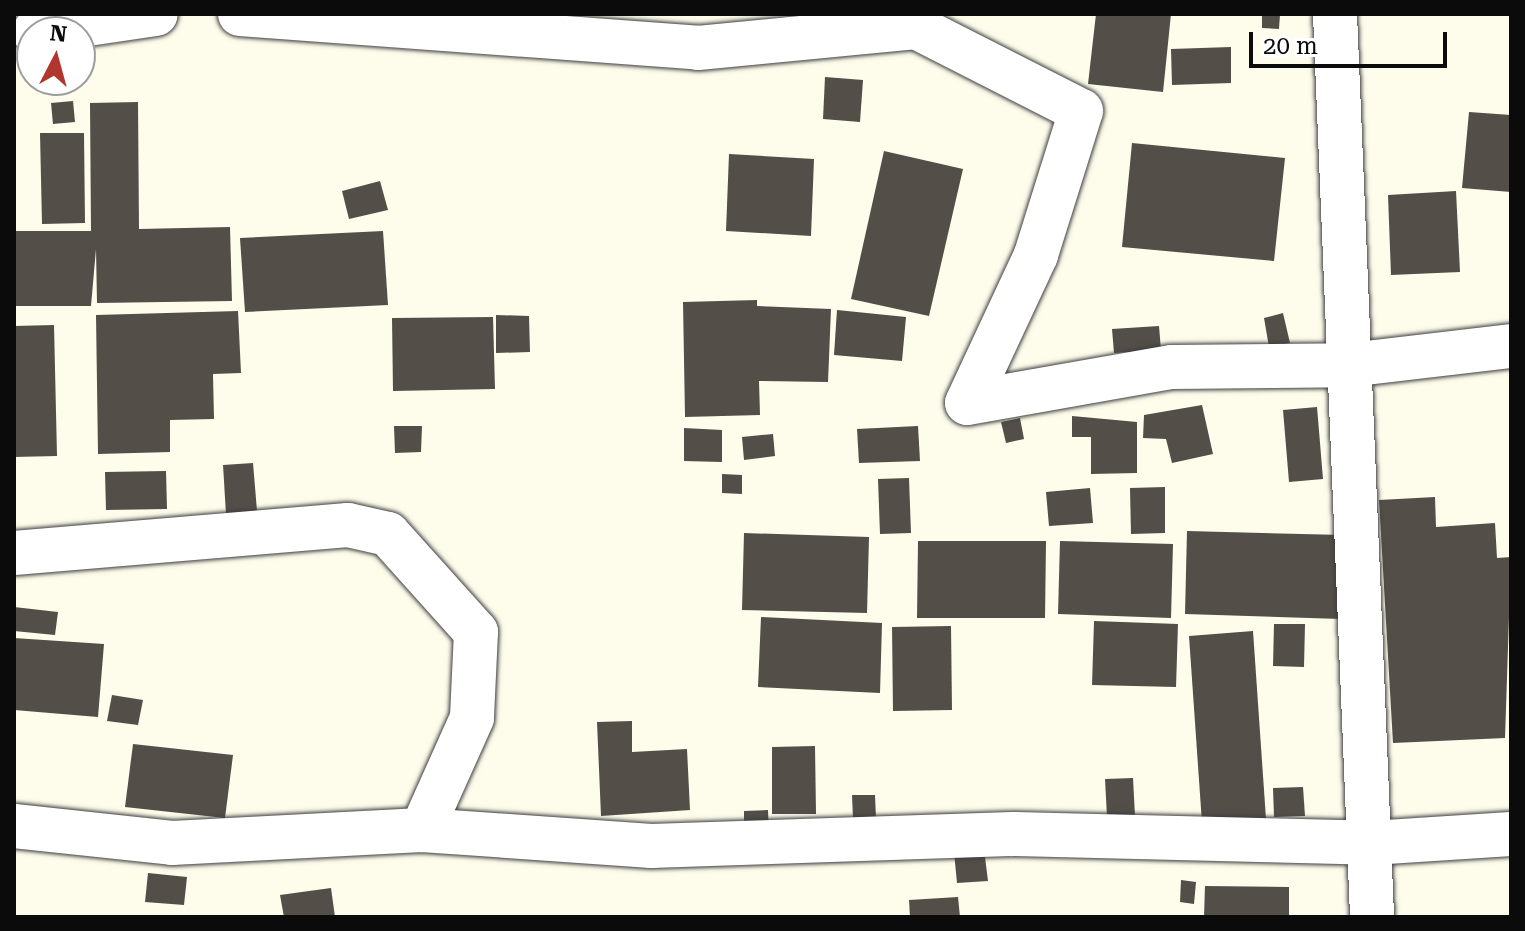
<!DOCTYPE html>
<html>
<head>
<meta charset="utf-8">
<style>
  body { margin:0 }
  #map { position:relative; width:1525px; height:931px; overflow:hidden; background:#fefceb; font-family:"Roboto Serif",serif }
  div>[style] { position:absolute }
  .building>* { inset:0; background:#534e48 }
  .roads { filter:drop-shadow(0 0 2px #3e3e3e) drop-shadow(0 0 2px #3e3e3e) }
  .minor>* { height:44px; margin:-22px; padding:0 22px; transform-origin:22px; border-radius:22px; background:#fff }
  span { translate:-50% -50%; white-space:nowrap; text-align:center; line-height:1.15; -webkit-text-stroke:8px #fff; paint-order:stroke }
  .frame { position:absolute; inset:0; border:16px solid #0b0b0b; pointer-events:none }
  .north { position:absolute; left:16px; top:16px; width:80px; height:80px; box-sizing:border-box; background:#fff; border:2px solid #9d9d9d; border-radius:50%; rotate:6deg; font-size:22px; font-weight:700; line-height:32px; text-align:center; color:#0b0b0b }
  .north::after { content:''; display:block; margin:auto; width:28px; height:36px; background:#b1362d; clip-path:polygon(50% 0,100% 100%,50% 72%,0 100%) }
  .scale { position:absolute; left:1249px; top:32px; width:198px; height:36px; box-sizing:border-box; border:4px solid #0b0b0b; border-top:0; padding-left:10px; font-size:24px; line-height:28px; white-space:nowrap; color:#0b0b0b; -webkit-text-stroke:6px #fff; paint-order:stroke }
</style>
</head>
<body>
<div id="map">
  <div class="building">
    <div style="clip-path:polygon(1096px 14px,1171px 14px,1163px 92px,1088px 84px)"></div>
    <div style="clip-path:polygon(1262px 14px,1280px 14px,1279px 29px,1262px 28px)"></div>
    <div style="clip-path:polygon(1231px 47px,1231px 83px,1172px 85px,1171px 49px)"></div>
    <div style="clip-path:polygon(825px 77px,863px 80px,860px 122px,823px 119px)"></div>
    <div style="clip-path:polygon(73px 101px,75px 122px,53px 124px,51px 103px)"></div>
    <div style="clip-path:polygon(138px 102px,139px 229px,230px 227px,232px 301px,97px 303px,96px 249px,91px 306px,14px 306px,14px 231px,91px 231px,90px 103px)"></div>
    <div style="clip-path:polygon(1469px 112px,1511px 115px,1511px 192px,1462px 188px)"></div>
    <div style="clip-path:polygon(40px 133px,84px 133px,85px 223px,42px 224px)"></div>
    <div style="clip-path:polygon(1132px 143px,1285px 158px,1274px 261px,1122px 247px)"></div>
    <div style="clip-path:polygon(884px 151px,963px 169px,929px 316px,851px 299px)"></div>
    <div style="clip-path:polygon(729px 154px,814px 159px,811px 236px,726px 231px)"></div>
    <div style="clip-path:polygon(380px 181px,388px 210px,349px 219px,342px 191px)"></div>
    <div style="clip-path:polygon(1456px 191px,1460px 272px,1391px 275px,1388px 195px)"></div>
    <div style="clip-path:polygon(383px 231px,388px 305px,245px 312px,240px 238px)"></div>
    <div style="clip-path:polygon(757px 300px,757px 306px,831px 309px,828px 382px,759px 381px,760px 415px,685px 417px,683px 302px)"></div>
    <div style="clip-path:polygon(837px 310px,906px 317px,902px 361px,834px 355px)"></div>
    <div style="clip-path:polygon(238px 311px,241px 373px,213px 374px,214px 419px,170px 420px,170px 452px,98px 454px,96px 315px)"></div>
    <div style="clip-path:polygon(1283px 313px,1290px 343px,1269px 347px,1264px 318px)"></div>
    <div style="clip-path:polygon(496px 315px,529px 316px,530px 352px,496px 353px)"></div>
    <div style="clip-path:polygon(493px 317px,495px 389px,393px 391px,392px 318px)"></div>
    <div style="clip-path:polygon(54px 325px,57px 456px,14px 457px,14px 326px)"></div>
    <div style="clip-path:polygon(1159px 326px,1161px 350px,1114px 353px,1112px 329px)"></div>
    <div style="clip-path:polygon(1202px 405px,1213px 454px,1172px 463px,1166px 439px,1143px 438px,1144px 415px)"></div>
    <div style="clip-path:polygon(1317px 407px,1323px 479px,1289px 482px,1283px 410px)"></div>
    <div style="clip-path:polygon(1072px 416px,1137px 422px,1137px 473px,1091px 474px,1091px 437px,1072px 437px)"></div>
    <div style="clip-path:polygon(1020px 418px,1024px 439px,1006px 443px,1001px 422px)"></div>
    <div style="clip-path:polygon(394px 426px,422px 426px,421px 452px,395px 453px)"></div>
    <div style="clip-path:polygon(918px 426px,920px 461px,859px 463px,857px 429px)"></div>
    <div style="clip-path:polygon(684px 428px,722px 430px,722px 462px,684px 461px)"></div>
    <div style="clip-path:polygon(773px 434px,775px 456px,744px 460px,742px 437px)"></div>
    <div style="clip-path:polygon(253px 463px,257px 511px,226px 514px,223px 465px)"></div>
    <div style="clip-path:polygon(166px 471px,167px 509px,106px 510px,105px 472px)"></div>
    <div style="clip-path:polygon(722px 474px,742px 475px,742px 494px,722px 493px)"></div>
    <div style="clip-path:polygon(909px 478px,911px 533px,880px 534px,878px 479px)"></div>
    <div style="clip-path:polygon(1165px 487px,1165px 533px,1131px 534px,1130px 488px)"></div>
    <div style="clip-path:polygon(1090px 488px,1093px 523px,1049px 526px,1046px 492px)"></div>
    <div style="clip-path:polygon(1435px 497px,1436px 527px,1495px 523px,1497px 558px,1511px 557px,1505px 738px,1393px 743px,1379px 500px)"></div>
    <div style="clip-path:polygon(1187px 531px,1343px 535px,1341px 619px,1185px 614px)"></div>
    <div style="clip-path:polygon(744px 533px,869px 537px,867px 613px,742px 610px)"></div>
    <div style="clip-path:polygon(918px 541px,1046px 541px,1045px 618px,917px 618px)"></div>
    <div style="clip-path:polygon(1060px 541px,1173px 544px,1171px 618px,1058px 614px)"></div>
    <div style="clip-path:polygon(14px 607px,58px 612px,55px 635px,14px 631px)"></div>
    <div style="clip-path:polygon(761px 617px,882px 623px,880px 693px,758px 687px)"></div>
    <div style="clip-path:polygon(1094px 621px,1178px 624px,1176px 687px,1092px 685px)"></div>
    <div style="clip-path:polygon(1274px 624px,1305px 624px,1304px 667px,1273px 666px)"></div>
    <div style="clip-path:polygon(951px 626px,952px 710px,893px 711px,892px 627px)"></div>
    <div style="clip-path:polygon(1253px 631px,1266px 819px,1202px 823px,1189px 636px)"></div>
    <div style="clip-path:polygon(14px 638px,104px 644px,98px 717px,14px 710px)"></div>
    <div style="clip-path:polygon(112px 695px,143px 700px,138px 725px,107px 721px)"></div>
    <div style="clip-path:polygon(632px 721px,632px 752px,687px 749px,690px 810px,601px 816px,597px 722px)"></div>
    <div style="clip-path:polygon(133px 744px,233px 755px,225px 818px,125px 807px)"></div>
    <div style="clip-path:polygon(815px 746px,816px 814px,772px 814px,772px 747px)"></div>
    <div style="clip-path:polygon(1133px 778px,1135px 816px,1107px 817px,1105px 779px)"></div>
    <div style="clip-path:polygon(1303px 787px,1305px 816px,1274px 817px,1273px 788px)"></div>
    <div style="clip-path:polygon(852px 795px,875px 795px,876px 819px,853px 819px)"></div>
    <div style="clip-path:polygon(768px 810px,769px 835px,744px 835px,744px 811px)"></div>
    <div style="clip-path:polygon(984px 849px,988px 881px,957px 883px,954px 852px)"></div>
    <div style="clip-path:polygon(148px 873px,187px 877px,184px 905px,145px 902px)"></div>
    <div style="clip-path:polygon(1181px 880px,1196px 882px,1194px 904px,1180px 902px)"></div>
    <div style="clip-path:polygon(1205px 886px,1289px 887px,1289px 917px,1204px 917px)"></div>
    <div style="clip-path:polygon(331px 888px,335px 917px,284px 917px,280px 895px)"></div>
    <div style="clip-path:polygon(958px 897px,960px 917px,910px 917px,909px 900px)"></div>
  </div>
  <div class="roads">
    <div class="minor">
      <div style="left:240px;top:14px;width:459px;rotate:4.2deg"></div>
      <div style="left:698px;top:48px;width:219px;rotate:-5.5deg"></div>
      <div style="left:916px;top:27px;width:185px;rotate:27deg"></div>
      <div style="left:1081px;top:111px;width:151px;rotate:107.4deg"></div>
      <div style="left:1036px;top:255px;width:163px;rotate:115deg"></div>
      <div style="left:1335px;top:14px;width:904px;rotate:87.65deg"></div>
      <div style="left:34px;top:32px;width:123px;rotate:-8.4deg"></div>
      <div style="left:967px;top:403px;width:208px;rotate:-10deg"></div>
      <div style="left:1172px;top:367px;width:177px;rotate:-0.6deg"></div>
      <div style="left:1349px;top:365px;width:163px;rotate:-6.7deg"></div>
      <div style="left:14px;top:553px;width:335px;rotate:-4.8deg"></div>
      <div style="left:348px;top:525px;width:41px;rotate:12.7deg"></div>
      <div style="left:388px;top:534px;width:132px;rotate:48.1deg"></div>
      <div style="left:476px;top:632px;width:86px;rotate:92.7deg"></div>
      <div style="left:472px;top:718px;width:123px;rotate:114.1deg"></div>
      <div style="left:14px;top:826px;width:159px;rotate:6.1deg"></div>
      <div style="left:172px;top:843px;width:250px;rotate:-3deg"></div>
      <div style="left:422px;top:830px;width:230px;rotate:4deg"></div>
      <div style="left:651px;top:846px;width:364px;rotate:-1.9deg"></div>
      <div style="left:1015px;top:834px;width:356px;rotate:1.4deg"></div>
      <div style="left:1371px;top:843px;width:140px;rotate:-3.7deg"></div>
    </div>
  </div>
  <div class="frame"></div>
  <div class="north">N</div>
  <div class="scale">20 m</div>
</div>
</body>
</html>
